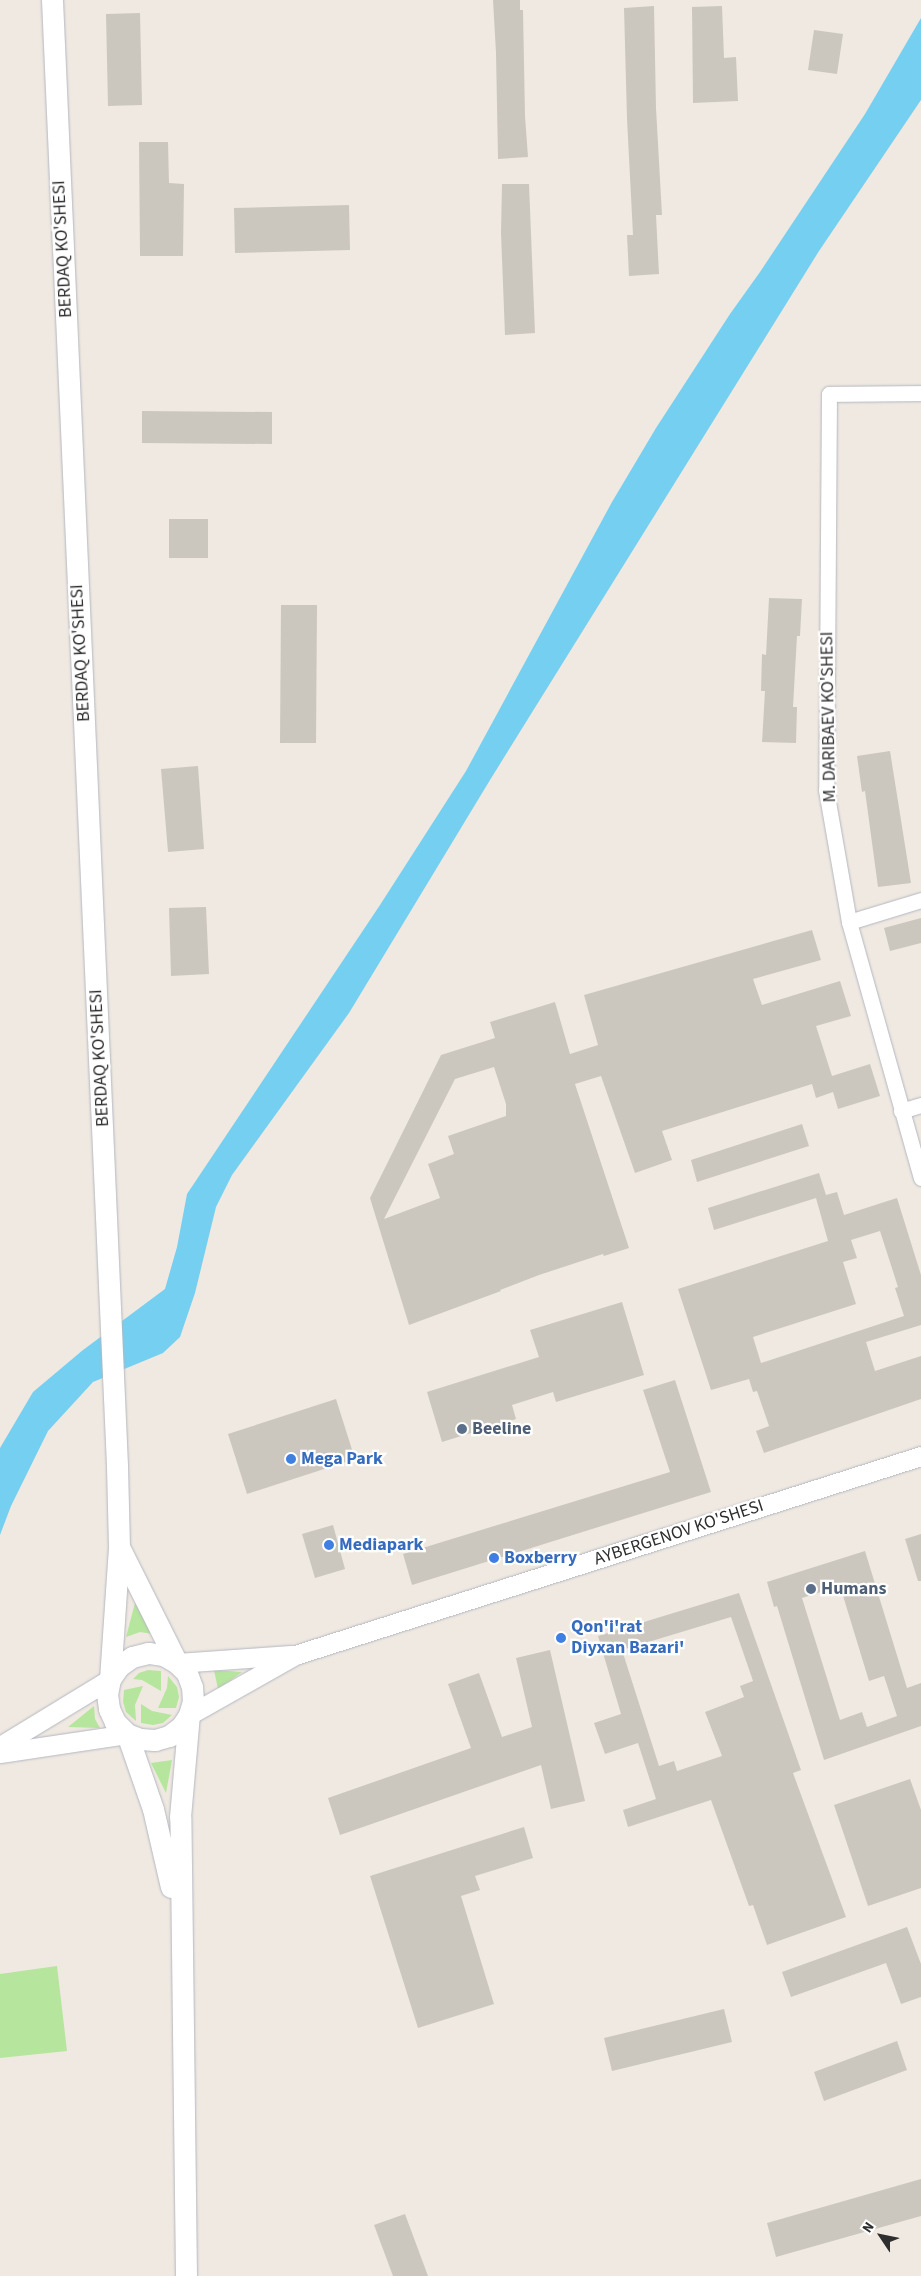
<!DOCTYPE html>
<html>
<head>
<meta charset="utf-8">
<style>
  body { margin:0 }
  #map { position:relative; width:921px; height:2276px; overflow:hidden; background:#efe9e1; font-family:"Source Sans 3",sans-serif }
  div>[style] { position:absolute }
  .green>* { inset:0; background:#b6e59e }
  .water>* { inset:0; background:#75cff0 }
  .building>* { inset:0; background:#cbc7bf }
  .roads { filter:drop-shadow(0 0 1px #b4b7c1) drop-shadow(0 0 1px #b4b7c1) }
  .minor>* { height:15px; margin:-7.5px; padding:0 7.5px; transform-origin:7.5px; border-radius:7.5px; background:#fff }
  .tertiary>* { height:19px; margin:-9.5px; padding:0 9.5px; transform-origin:9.5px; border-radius:9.5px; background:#fff }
  .secondary>* { height:21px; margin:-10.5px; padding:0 10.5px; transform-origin:10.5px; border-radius:10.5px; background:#fff }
  .dots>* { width:14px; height:14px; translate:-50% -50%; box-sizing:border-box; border:2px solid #fff; border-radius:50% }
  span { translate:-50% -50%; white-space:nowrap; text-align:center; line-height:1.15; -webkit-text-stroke:4.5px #fff; paint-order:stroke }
  .street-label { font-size:18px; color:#2e2e2e }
  .service-label { font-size:18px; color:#4e5e75; font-weight:700 }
  .left { translate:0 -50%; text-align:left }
  .shop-label { font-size:18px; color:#366cbe; font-weight:700 }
  .north { position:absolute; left:856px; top:2211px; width:50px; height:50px; -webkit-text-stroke:4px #fff; paint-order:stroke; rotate:304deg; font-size:14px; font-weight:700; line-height:20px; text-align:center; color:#2e2e2e }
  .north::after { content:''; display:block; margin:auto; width:18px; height:22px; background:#2e2e2e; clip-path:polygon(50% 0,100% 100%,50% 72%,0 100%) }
</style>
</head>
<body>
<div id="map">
  <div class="green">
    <div style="clip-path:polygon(135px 1603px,153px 1634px,140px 1632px,126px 1637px)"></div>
    <div style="clip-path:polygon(148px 1670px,161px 1671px,161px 1691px,142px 1680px,133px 1679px,139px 1673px)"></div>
    <div style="clip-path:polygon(214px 1670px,242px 1672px,218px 1689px)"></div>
    <div style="clip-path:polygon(168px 1676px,177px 1687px,179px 1697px,176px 1708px,158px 1708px,167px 1688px)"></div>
    <div style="clip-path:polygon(143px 1686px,135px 1705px,136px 1721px,126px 1712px,123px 1702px,124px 1690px)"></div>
    <div style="clip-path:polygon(141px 1704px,152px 1711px,172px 1715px,163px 1723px,153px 1725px,141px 1723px)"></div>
    <div style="clip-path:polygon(94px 1706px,95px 1719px,100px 1728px,68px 1727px)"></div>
    <div style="clip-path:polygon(172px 1760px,166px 1793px,151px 1763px)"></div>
    <div style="clip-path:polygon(57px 1966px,67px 2051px,0 2058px,0 1974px)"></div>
  </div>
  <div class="water">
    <div style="clip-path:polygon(921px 18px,921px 100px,819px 251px,490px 780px,349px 1013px,232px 1175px,216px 1207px,195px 1293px,180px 1337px,163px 1353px,93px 1382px,48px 1431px,11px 1506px,0 1535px,0 1448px,33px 1392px,83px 1350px,165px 1289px,177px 1247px,187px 1194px,380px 905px,466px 771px,612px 502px,656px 428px,730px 314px,760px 272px,865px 114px)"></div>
  </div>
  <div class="building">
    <div style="clip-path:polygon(493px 0,520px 0,520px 10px,523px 10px,525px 116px,528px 157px,498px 159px,496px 53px)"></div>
    <div style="clip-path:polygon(654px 6px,656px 108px,662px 215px,656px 215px,659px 274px,629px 276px,627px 235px,633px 235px,627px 119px,624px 8px)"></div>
    <div style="clip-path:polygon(722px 6px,724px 58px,736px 57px,738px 101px,693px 103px,692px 7px)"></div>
    <div style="clip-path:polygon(140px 13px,142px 105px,108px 106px,106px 14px)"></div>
    <div style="clip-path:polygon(814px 30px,843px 34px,837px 74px,808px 70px)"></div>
    <div style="clip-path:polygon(139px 142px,168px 142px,169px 183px,184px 184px,183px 256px,140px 256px)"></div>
    <div style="clip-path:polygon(502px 184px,529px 184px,535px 333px,505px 335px,501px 233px)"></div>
    <div style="clip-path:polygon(349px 205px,350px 250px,235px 253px,234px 208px)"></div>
    <div style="clip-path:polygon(142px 411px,272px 412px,272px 444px,142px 443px)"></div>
    <div style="clip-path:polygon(169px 519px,208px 519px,208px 558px,169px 558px)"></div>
    <div style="clip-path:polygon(769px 598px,802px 599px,800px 636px,797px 636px,793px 707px,797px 707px,796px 743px,762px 742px,765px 691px,761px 691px,762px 654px,766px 655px)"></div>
    <div style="clip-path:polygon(281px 605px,317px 605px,316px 743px,280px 743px)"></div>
    <div style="clip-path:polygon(890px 751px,911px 883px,878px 887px,865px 791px,862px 792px,857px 756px)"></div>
    <div style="clip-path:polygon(198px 766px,204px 849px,168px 852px,161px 769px)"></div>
    <div style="clip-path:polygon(206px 907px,209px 974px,171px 976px,169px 908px)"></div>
    <div style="clip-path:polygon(921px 918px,921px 943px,890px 951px,884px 928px)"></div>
    <div style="clip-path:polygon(evenodd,812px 930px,821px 960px,753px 979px,762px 1005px,840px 981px,851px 1016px,816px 1026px,832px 1076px,870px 1064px,880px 1096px,838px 1109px,833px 1092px,816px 1098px,812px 1084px,793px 1090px,662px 1131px,672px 1160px,635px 1173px,601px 1076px,575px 1084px,629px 1248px,604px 1256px,603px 1254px,539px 1275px,500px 1290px,501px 1291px,409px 1325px,370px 1198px,441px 1055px,495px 1038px,490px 1022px,555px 1002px,570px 1054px,598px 1045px,584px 995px,812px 930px,494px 1067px,506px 1104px,506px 1116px,448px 1136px,454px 1154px,428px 1164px,440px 1198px,384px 1219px,455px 1079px,494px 1067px)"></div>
    <div style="clip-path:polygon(802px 1124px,809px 1146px,697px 1182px,691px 1160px)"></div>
    <div style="clip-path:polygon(evenodd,819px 1173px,826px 1195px,837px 1192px,844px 1215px,897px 1198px,921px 1275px,921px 1325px,866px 1342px,875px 1371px,921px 1356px,921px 1399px,764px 1453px,756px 1431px,769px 1426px,757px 1391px,753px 1392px,749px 1379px,711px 1390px,678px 1289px,828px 1241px,816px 1198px,714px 1230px,708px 1208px,819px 1173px,880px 1231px,898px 1287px,895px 1288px,904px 1316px,761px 1363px,753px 1337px,856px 1304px,843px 1262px,857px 1258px,851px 1240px,880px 1231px)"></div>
    <div style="clip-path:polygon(622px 1302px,644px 1375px,556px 1402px,553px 1392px,512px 1405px,516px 1419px,442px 1442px,427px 1392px,539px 1357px,530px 1330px)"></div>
    <div style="clip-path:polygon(675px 1380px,711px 1492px,412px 1585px,403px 1554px,670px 1472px,643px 1390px)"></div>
    <div style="clip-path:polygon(336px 1399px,355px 1459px,247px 1494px,228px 1434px)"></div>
    <div style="clip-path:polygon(333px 1525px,345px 1569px,315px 1578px,302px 1534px)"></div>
    <div style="clip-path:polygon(921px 1534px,921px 1581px,918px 1581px,905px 1539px)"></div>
    <div style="clip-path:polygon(evenodd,865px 1551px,907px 1688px,921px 1683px,921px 1726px,824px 1760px,777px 1606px,774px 1607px,767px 1582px,865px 1551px,840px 1586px,869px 1681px,884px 1676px,897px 1716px,867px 1727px,862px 1712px,840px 1720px,802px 1598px,840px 1586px)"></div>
    <div style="clip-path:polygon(evenodd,739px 1593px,801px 1770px,793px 1773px,846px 1917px,767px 1945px,753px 1905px,749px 1906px,711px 1800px,628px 1827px,623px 1810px,656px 1799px,638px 1743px,605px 1754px,594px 1723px,621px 1714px,598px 1636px,739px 1593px,731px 1617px,753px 1681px,740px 1686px,744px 1697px,705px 1712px,722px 1756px,677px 1771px,674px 1761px,659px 1766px,622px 1650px,731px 1617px)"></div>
    <div style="clip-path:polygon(550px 1650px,585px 1801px,551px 1809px,541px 1765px,340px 1835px,328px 1798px,471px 1748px,448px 1684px,479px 1673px,502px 1737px,532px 1727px,516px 1658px)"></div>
    <div style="clip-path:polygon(910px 1779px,921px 1810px,921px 1888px,868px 1906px,834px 1805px)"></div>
    <div style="clip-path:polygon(524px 1827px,533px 1858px,475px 1876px,480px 1890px,461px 1896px,494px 2004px,418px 2028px,370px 1876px)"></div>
    <div style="clip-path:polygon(907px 1927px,921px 1964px,921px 1997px,901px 2004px,886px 1963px,791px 1997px,782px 1972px)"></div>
    <div style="clip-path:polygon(724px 2009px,732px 2042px,612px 2071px,604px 2038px)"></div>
    <div style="clip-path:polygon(897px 2041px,907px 2070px,824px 2101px,814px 2072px)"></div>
    <div style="clip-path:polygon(921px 2179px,921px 2216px,776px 2257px,767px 2223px)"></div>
    <div style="clip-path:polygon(405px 2214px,428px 2276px,393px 2276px,374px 2225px)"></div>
  </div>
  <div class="roads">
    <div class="minor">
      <div style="left:921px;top:393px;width:92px;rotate:179.4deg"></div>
      <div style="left:829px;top:394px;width:396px;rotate:90.4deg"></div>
      <div style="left:826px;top:790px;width:134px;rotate:80.1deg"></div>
      <div style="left:849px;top:922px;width:266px;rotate:74.3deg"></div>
      <div style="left:849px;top:922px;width:75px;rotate:-17deg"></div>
      <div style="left:901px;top:1111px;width:21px;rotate:-17deg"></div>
    </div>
    <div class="tertiary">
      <div style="left:177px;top:1663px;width:114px;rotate:-4deg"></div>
      <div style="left:189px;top:1715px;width:122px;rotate:-29.5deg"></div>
      <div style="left:295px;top:1655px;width:657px;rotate:-17.64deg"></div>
      <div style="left:0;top:1746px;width:129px;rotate:-31.3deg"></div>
      <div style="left:0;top:1753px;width:128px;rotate:-8.5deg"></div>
    </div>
    <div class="secondary">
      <div style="left:52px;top:0;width:1467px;rotate:87.46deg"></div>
      <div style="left:117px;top:1466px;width:81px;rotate:88.6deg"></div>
      <div style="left:119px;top:1547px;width:132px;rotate:93.9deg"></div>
      <div style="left:119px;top:1547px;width:130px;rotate:63.4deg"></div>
      <div style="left:127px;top:1734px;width:14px;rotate:21deg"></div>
      <div style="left:140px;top:1739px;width:15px;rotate:4deg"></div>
      <div style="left:155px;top:1740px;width:15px;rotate:-16deg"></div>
      <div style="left:169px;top:1736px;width:15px;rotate:-37deg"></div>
      <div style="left:181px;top:1727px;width:14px;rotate:-56deg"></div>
      <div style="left:189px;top:1715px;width:15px;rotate:-74deg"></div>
      <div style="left:193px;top:1701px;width:14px;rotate:-94deg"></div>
      <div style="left:192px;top:1687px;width:15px;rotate:-110deg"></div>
      <div style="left:187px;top:1673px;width:14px;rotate:-135deg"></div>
      <div style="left:177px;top:1663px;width:16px;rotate:-150deg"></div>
      <div style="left:163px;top:1655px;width:15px;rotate:-172deg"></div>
      <div style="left:148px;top:1653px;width:16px;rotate:166deg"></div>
      <div style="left:132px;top:1657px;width:16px;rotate:145deg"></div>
      <div style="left:119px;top:1666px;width:16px;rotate:125deg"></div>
      <div style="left:110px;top:1679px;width:15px;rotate:101deg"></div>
      <div style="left:107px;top:1694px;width:15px;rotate:82deg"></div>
      <div style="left:109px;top:1709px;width:14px;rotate:65deg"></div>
      <div style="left:115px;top:1722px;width:17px;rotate:45deg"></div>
      <div style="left:127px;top:1734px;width:79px;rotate:70.9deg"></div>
      <div style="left:153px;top:1809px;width:80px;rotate:77deg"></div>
      <div style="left:186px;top:2276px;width:459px;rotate:-90.7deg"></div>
      <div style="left:180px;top:1817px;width:102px;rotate:-85deg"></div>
    </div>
  </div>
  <div class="dots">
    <div style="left:462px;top:1429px;background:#5c6f8a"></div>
    <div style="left:291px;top:1459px;background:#3f7fe0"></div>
    <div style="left:329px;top:1545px;background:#3f7fe0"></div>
    <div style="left:494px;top:1558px;background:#3f7fe0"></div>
    <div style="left:811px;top:1589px;background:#5c6f8a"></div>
    <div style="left:561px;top:1638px;background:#3f7fe0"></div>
  </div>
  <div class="street-label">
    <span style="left:63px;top:249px;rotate:-93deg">BERDAQ KO'SHESI</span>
    <span style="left:81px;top:653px;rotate:-93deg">BERDAQ KO'SHESI</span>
    <span style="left:829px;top:717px;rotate:-91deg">M. DARIBAEV KO'SHESI</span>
    <span style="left:100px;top:1058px;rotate:-93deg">BERDAQ KO'SHESI</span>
    <span style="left:679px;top:1533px;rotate:-18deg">AYBERGENOV KO'SHESI</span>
  </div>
  <div class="service-label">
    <span class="left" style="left:472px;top:1429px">Beeline</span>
    <span class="left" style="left:821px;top:1589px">Humans</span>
  </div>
  <div class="shop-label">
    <span class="left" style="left:301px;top:1459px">Mega Park</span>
    <span class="left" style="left:339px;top:1545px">Mediapark</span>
    <span class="left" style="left:504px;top:1558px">Boxberry</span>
    <span class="left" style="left:571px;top:1638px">Qon'i'rat<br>Diyxan Bazari'</span>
  </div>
  <div class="north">N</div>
</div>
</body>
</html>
